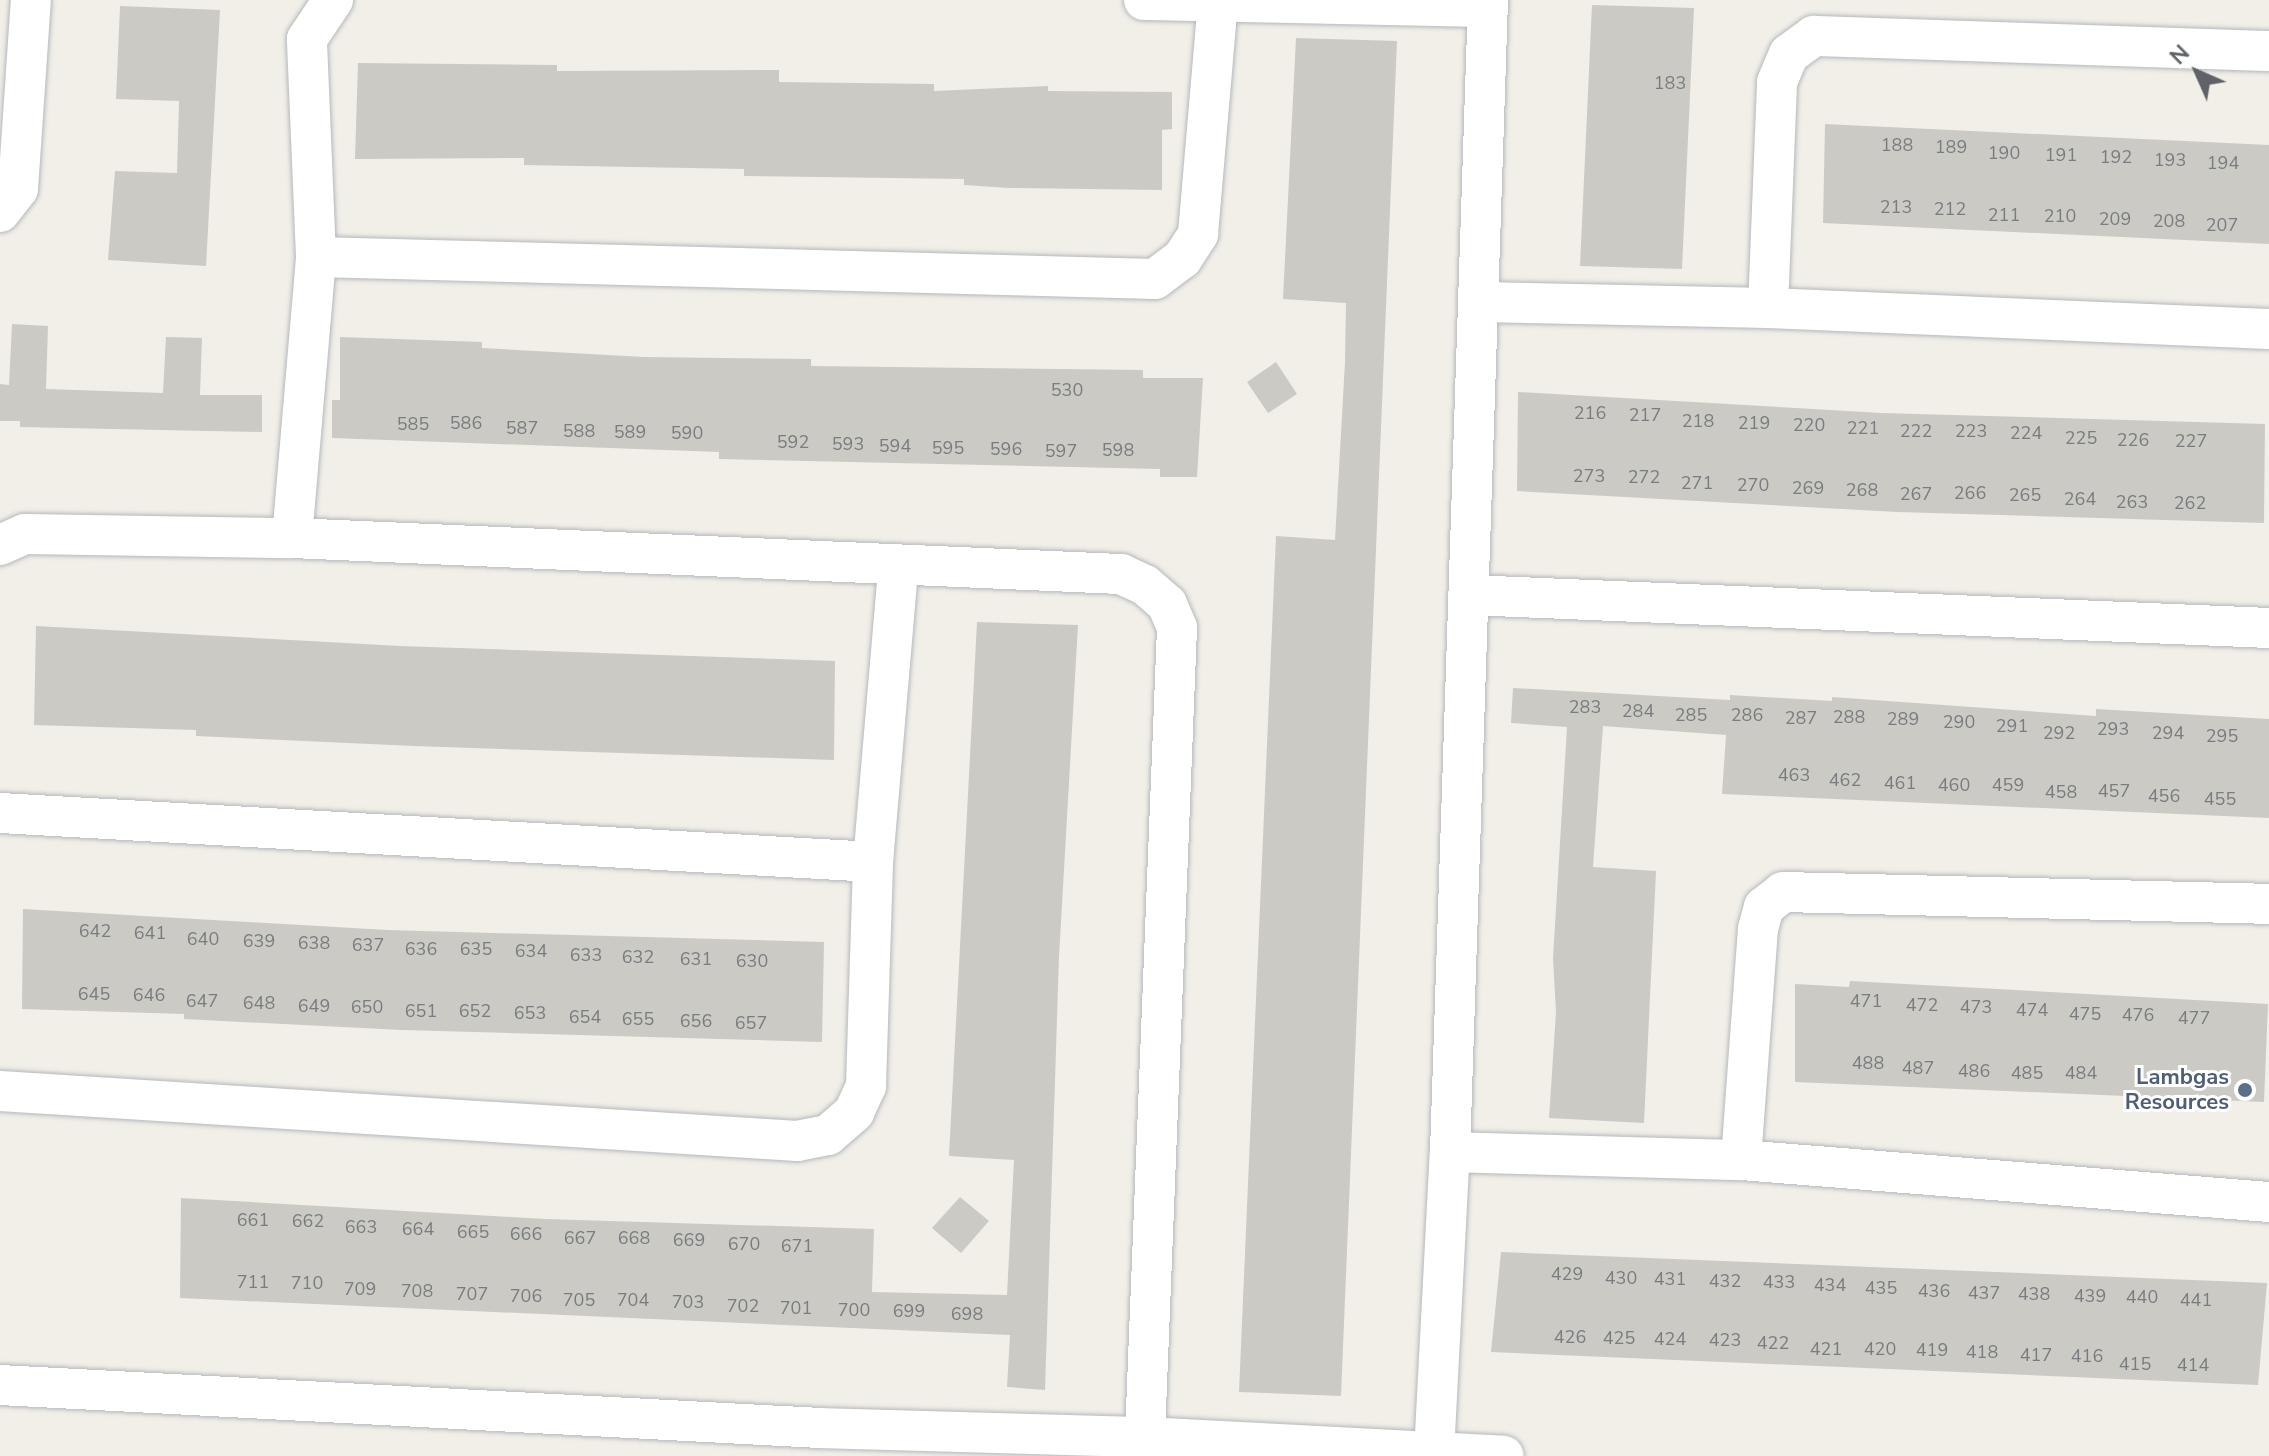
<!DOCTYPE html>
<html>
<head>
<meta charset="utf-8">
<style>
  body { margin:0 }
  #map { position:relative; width:2269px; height:1456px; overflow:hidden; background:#f1efe8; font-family:"Nunito Sans",sans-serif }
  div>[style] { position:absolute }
  .building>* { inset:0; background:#cccac5 }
  .roads { filter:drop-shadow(0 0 2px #b5b8bc) drop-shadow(0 0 2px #b5b8bc) }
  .minor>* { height:40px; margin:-20px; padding:0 20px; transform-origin:20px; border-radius:20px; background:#fff }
  .dots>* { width:22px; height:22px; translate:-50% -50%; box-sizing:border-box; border:4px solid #fff; border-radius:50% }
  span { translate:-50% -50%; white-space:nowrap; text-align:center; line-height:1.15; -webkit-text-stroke:6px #fff; paint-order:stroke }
  .number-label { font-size:18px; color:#7a7d7f }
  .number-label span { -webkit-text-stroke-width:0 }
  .service-label { font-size:22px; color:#4e5e75; font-weight:700 }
  .right { translate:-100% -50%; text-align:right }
  .north { position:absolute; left:2157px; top:32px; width:80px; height:80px; -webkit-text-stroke:6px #fff; paint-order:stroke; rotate:315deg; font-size:22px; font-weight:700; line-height:32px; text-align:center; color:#5f6368 }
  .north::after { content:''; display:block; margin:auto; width:28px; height:36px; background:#5f6368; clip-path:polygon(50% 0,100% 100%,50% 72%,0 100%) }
</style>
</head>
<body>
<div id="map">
  <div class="building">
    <div style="clip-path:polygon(1592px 5px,1694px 8px,1682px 269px,1580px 266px)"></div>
    <div style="clip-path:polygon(120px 6px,220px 10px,206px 266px,108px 260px,115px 171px,177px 173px,179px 101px,116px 99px)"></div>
    <div style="clip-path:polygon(1296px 38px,1397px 41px,1341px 1396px,1239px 1392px,1276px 536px,1335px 540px,1345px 362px,1346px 303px,1283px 299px)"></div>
    <div style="clip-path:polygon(358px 63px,557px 65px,557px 71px,779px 70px,779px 82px,934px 84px,934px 91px,1048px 86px,1048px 91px,1172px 92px,1172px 129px,1162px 130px,1162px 190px,1009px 188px,964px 185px,964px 179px,744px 176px,744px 169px,524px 165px,524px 158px,355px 159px)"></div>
    <div style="clip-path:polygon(1825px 124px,2269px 145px,2269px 244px,1823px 223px)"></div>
    <div style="clip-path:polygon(12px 324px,48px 326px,46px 389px,163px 393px,166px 337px,202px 338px,200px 395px,262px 395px,262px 432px,20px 427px,20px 421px,0 421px,0 384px,9px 385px)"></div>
    <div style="clip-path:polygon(340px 337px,482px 342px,482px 348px,644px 357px,811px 359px,811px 366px,1143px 370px,1143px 378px,1203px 378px,1197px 477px,1160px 477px,1160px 469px,719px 459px,719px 452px,332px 438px,332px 400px,340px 400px)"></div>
    <div style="clip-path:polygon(1276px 362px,1297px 394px,1268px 413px,1247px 382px)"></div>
    <div style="clip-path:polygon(1518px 392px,1882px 413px,2265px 424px,2264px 523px,1897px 512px,1517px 491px)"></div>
    <div style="clip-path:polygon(977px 622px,1078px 625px,1059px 957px,1045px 1390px,1007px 1387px,1010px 1335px,180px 1298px,181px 1198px,545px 1219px,874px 1229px,872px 1292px,1007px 1295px,1014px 1160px,949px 1156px)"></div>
    <div style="clip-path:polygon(36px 626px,400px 646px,835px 661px,834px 760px,414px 746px,196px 736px,196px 730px,34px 725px)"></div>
    <div style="clip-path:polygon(1513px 688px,1730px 700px,1730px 695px,1832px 701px,1832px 697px,2096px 716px,2096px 709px,2269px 719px,2269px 818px,1722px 794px,1726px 735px,1603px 726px,1593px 867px,1656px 871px,1644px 1123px,1549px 1118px,1556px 1012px,1553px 958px,1567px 727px,1511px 723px)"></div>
    <div style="clip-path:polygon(23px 909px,387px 930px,824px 942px,822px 1042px,402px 1030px,184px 1019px,184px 1014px,22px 1009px)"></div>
    <div style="clip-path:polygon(1850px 981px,2268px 1004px,2264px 1102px,1795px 1082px,1795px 984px,1849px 987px)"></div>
    <div style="clip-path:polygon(960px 1197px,989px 1221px,961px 1253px,932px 1228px)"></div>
    <div style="clip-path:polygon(1501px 1252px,2267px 1283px,2258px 1385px,1491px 1352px)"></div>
  </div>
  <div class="roads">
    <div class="minor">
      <div style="left:1144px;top:0;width:344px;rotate:1.2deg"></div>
      <div style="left:0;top:212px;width:29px;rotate:-52deg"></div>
      <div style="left:18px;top:189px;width:189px;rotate:-86.1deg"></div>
      <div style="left:316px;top:257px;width:839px;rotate:1.5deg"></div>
      <div style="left:1155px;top:279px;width:34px;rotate:-37deg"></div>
      <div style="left:1182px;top:259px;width:30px;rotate:-57deg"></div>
      <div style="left:1198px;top:234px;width:233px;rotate:-85.1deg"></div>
      <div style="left:1480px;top:302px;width:288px;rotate:1.2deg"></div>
      <div style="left:1768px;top:308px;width:501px;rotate:2.4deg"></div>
      <div style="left:1768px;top:308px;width:226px;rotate:-87.7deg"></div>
      <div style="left:1777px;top:82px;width:30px;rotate:-67deg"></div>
      <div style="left:1789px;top:54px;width:31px;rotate:-36deg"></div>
      <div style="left:1814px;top:36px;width:455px;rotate:1.9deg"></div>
      <div style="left:292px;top:538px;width:282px;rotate:-85.1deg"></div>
      <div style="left:316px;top:257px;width:218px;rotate:-92.4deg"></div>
      <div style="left:307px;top:39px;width:47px;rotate:-56.3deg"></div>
      <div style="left:0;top:545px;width:27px;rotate:-24deg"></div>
      <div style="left:25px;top:534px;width:267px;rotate:0.9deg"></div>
      <div style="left:292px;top:538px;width:830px;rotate:2.49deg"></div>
      <div style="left:1121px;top:574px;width:26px;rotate:25deg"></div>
      <div style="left:1145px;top:585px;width:29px;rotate:41deg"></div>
      <div style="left:1167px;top:604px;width:26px;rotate:67deg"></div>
      <div style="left:1177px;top:628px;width:810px;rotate:92.27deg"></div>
      <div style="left:1145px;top:1437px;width:359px;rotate:3deg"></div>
      <div style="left:1469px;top:595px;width:801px;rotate:2.36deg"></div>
      <div style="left:0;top:813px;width:874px;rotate:3.21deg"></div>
      <div style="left:873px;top:862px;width:295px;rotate:-85.1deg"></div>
      <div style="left:0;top:1091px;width:799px;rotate:3.59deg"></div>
      <div style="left:797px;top:1141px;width:32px;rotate:-11deg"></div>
      <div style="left:828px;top:1135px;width:35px;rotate:-41deg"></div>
      <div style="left:854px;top:1112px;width:29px;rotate:-65deg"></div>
      <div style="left:866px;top:1086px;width:224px;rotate:-88.2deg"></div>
      <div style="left:1450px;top:1152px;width:291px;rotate:1.6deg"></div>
      <div style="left:1741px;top:1160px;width:530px;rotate:4.55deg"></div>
      <div style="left:1741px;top:1160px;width:232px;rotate:-85.8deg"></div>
      <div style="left:1758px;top:929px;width:23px;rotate:-75deg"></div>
      <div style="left:1764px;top:907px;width:24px;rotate:-38deg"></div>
      <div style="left:1783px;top:892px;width:486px;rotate:1.4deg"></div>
      <div style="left:0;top:1385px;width:821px;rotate:3deg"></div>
      <div style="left:820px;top:1428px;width:325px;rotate:1.6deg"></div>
      <div style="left:1434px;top:1453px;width:301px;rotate:-87deg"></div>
      <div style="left:1450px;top:1152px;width:1153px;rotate:-88.11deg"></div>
    </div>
  </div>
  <div class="dots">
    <div style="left:2245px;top:1090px;background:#5c6f8a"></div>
  </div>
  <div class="number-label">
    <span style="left:1670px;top:83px">183</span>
    <span style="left:1897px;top:145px">188</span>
    <span style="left:1951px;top:147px">189</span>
    <span style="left:2004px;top:153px">190</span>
    <span style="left:2061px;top:155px">191</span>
    <span style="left:2116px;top:157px">192</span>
    <span style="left:2170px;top:160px">193</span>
    <span style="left:2223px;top:163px">194</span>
    <span style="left:1896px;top:207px">213</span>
    <span style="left:1950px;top:209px">212</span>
    <span style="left:2004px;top:215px">211</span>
    <span style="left:2060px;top:216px">210</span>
    <span style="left:2115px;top:219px">209</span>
    <span style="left:2169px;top:221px">208</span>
    <span style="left:2222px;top:225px">207</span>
    <span style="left:1067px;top:390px">530</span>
    <span style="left:1590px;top:413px">216</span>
    <span style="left:1645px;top:415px">217</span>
    <span style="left:1698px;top:421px">218</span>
    <span style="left:466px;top:423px">586</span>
    <span style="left:1754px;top:423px">219</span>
    <span style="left:413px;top:424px">585</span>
    <span style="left:1809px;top:425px">220</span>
    <span style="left:522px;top:428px">587</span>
    <span style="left:1863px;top:428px">221</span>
    <span style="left:579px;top:431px">588</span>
    <span style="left:1916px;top:431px">222</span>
    <span style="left:1971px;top:431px">223</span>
    <span style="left:630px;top:432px">589</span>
    <span style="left:687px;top:433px">590</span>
    <span style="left:2026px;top:433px">224</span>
    <span style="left:2081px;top:438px">225</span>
    <span style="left:2133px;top:440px">226</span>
    <span style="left:2191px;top:441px">227</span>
    <span style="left:793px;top:442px">592</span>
    <span style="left:848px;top:444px">593</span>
    <span style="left:895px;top:446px">594</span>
    <span style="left:948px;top:448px">595</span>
    <span style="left:1006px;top:449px">596</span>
    <span style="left:1118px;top:450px">598</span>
    <span style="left:1061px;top:451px">597</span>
    <span style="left:1589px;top:476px">273</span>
    <span style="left:1644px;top:477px">272</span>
    <span style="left:1697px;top:483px">271</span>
    <span style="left:1753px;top:485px">270</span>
    <span style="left:1808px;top:488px">269</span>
    <span style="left:1862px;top:490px">268</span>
    <span style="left:1970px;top:493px">266</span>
    <span style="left:1916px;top:494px">267</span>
    <span style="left:2025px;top:495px">265</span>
    <span style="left:2080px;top:499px">264</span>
    <span style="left:2132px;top:502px">263</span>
    <span style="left:2190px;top:503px">262</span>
    <span style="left:1585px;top:707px">283</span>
    <span style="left:1638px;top:711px">284</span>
    <span style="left:1691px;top:715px">285</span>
    <span style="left:1747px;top:715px">286</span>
    <span style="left:1849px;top:717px">288</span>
    <span style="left:1801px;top:718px">287</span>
    <span style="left:1903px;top:719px">289</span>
    <span style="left:1959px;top:722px">290</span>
    <span style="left:2012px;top:726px">291</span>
    <span style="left:2113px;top:729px">293</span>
    <span style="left:2059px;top:733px">292</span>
    <span style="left:2168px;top:733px">294</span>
    <span style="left:2222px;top:736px">295</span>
    <span style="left:1794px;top:775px">463</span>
    <span style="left:1845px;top:780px">462</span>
    <span style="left:1900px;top:783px">461</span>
    <span style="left:1954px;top:785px">460</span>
    <span style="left:2008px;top:785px">459</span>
    <span style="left:2114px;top:791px">457</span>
    <span style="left:2061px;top:792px">458</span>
    <span style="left:2164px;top:796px">456</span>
    <span style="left:2220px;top:799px">455</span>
    <span style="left:95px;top:931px">642</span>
    <span style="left:150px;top:933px">641</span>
    <span style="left:203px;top:939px">640</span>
    <span style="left:259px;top:941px">639</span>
    <span style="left:314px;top:943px">638</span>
    <span style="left:368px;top:945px">637</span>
    <span style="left:421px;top:949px">636</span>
    <span style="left:476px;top:949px">635</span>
    <span style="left:531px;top:951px">634</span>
    <span style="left:586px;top:955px">633</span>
    <span style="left:638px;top:957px">632</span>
    <span style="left:696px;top:959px">631</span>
    <span style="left:752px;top:961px">630</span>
    <span style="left:94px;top:994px">645</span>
    <span style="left:149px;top:995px">646</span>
    <span style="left:202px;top:1001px">647</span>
    <span style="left:1866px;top:1001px">471</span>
    <span style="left:259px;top:1003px">648</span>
    <span style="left:1922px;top:1005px">472</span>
    <span style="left:314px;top:1006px">649</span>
    <span style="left:367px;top:1007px">650</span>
    <span style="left:1976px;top:1007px">473</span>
    <span style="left:2032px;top:1010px">474</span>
    <span style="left:421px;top:1011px">651</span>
    <span style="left:475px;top:1011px">652</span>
    <span style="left:530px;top:1013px">653</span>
    <span style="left:2085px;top:1014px">475</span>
    <span style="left:2138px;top:1015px">476</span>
    <span style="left:585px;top:1017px">654</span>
    <span style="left:2194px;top:1018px">477</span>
    <span style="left:638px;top:1019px">655</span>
    <span style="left:696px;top:1021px">656</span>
    <span style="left:751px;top:1023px">657</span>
    <span style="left:1868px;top:1063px">488</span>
    <span style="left:1918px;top:1068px">487</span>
    <span style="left:1974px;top:1071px">486</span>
    <span style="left:2027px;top:1073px">485</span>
    <span style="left:2081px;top:1073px">484</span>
    <span style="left:253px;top:1220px">661</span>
    <span style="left:308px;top:1221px">662</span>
    <span style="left:361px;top:1227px">663</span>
    <span style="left:418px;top:1229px">664</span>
    <span style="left:473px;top:1232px">665</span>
    <span style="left:526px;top:1234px">666</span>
    <span style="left:580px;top:1238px">667</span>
    <span style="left:634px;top:1238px">668</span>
    <span style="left:689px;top:1240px">669</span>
    <span style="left:744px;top:1244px">670</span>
    <span style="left:797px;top:1246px">671</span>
    <span style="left:1567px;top:1274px">429</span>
    <span style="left:1621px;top:1278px">430</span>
    <span style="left:1670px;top:1279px">431</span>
    <span style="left:1725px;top:1281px">432</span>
    <span style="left:253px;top:1282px">711</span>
    <span style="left:1779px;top:1282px">433</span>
    <span style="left:307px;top:1283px">710</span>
    <span style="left:1830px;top:1285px">434</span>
    <span style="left:1881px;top:1288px">435</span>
    <span style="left:360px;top:1289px">709</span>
    <span style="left:417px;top:1291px">708</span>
    <span style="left:1934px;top:1291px">436</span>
    <span style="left:1984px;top:1293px">437</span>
    <span style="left:472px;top:1294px">707</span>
    <span style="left:2034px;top:1294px">438</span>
    <span style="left:526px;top:1296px">706</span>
    <span style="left:2090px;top:1296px">439</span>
    <span style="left:2142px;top:1297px">440</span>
    <span style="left:579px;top:1300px">705</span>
    <span style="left:633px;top:1300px">704</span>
    <span style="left:2196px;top:1300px">441</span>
    <span style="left:688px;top:1302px">703</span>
    <span style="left:743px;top:1306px">702</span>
    <span style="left:796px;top:1308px">701</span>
    <span style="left:854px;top:1310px">700</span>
    <span style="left:909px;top:1311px">699</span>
    <span style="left:967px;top:1314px">698</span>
    <span style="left:1570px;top:1337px">426</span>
    <span style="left:1619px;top:1338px">425</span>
    <span style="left:1670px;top:1339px">424</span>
    <span style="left:1725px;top:1340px">423</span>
    <span style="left:1773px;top:1343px">422</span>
    <span style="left:1826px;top:1349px">421</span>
    <span style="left:1880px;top:1349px">420</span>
    <span style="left:1932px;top:1350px">419</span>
    <span style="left:1982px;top:1352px">418</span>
    <span style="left:2036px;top:1355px">417</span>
    <span style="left:2087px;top:1356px">416</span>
    <span style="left:2135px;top:1364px">415</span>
    <span style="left:2193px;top:1365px">414</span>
  </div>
  <div class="service-label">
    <span class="right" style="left:2229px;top:1090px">Lambgas<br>Resources</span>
  </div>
  <div class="north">N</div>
</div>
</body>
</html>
